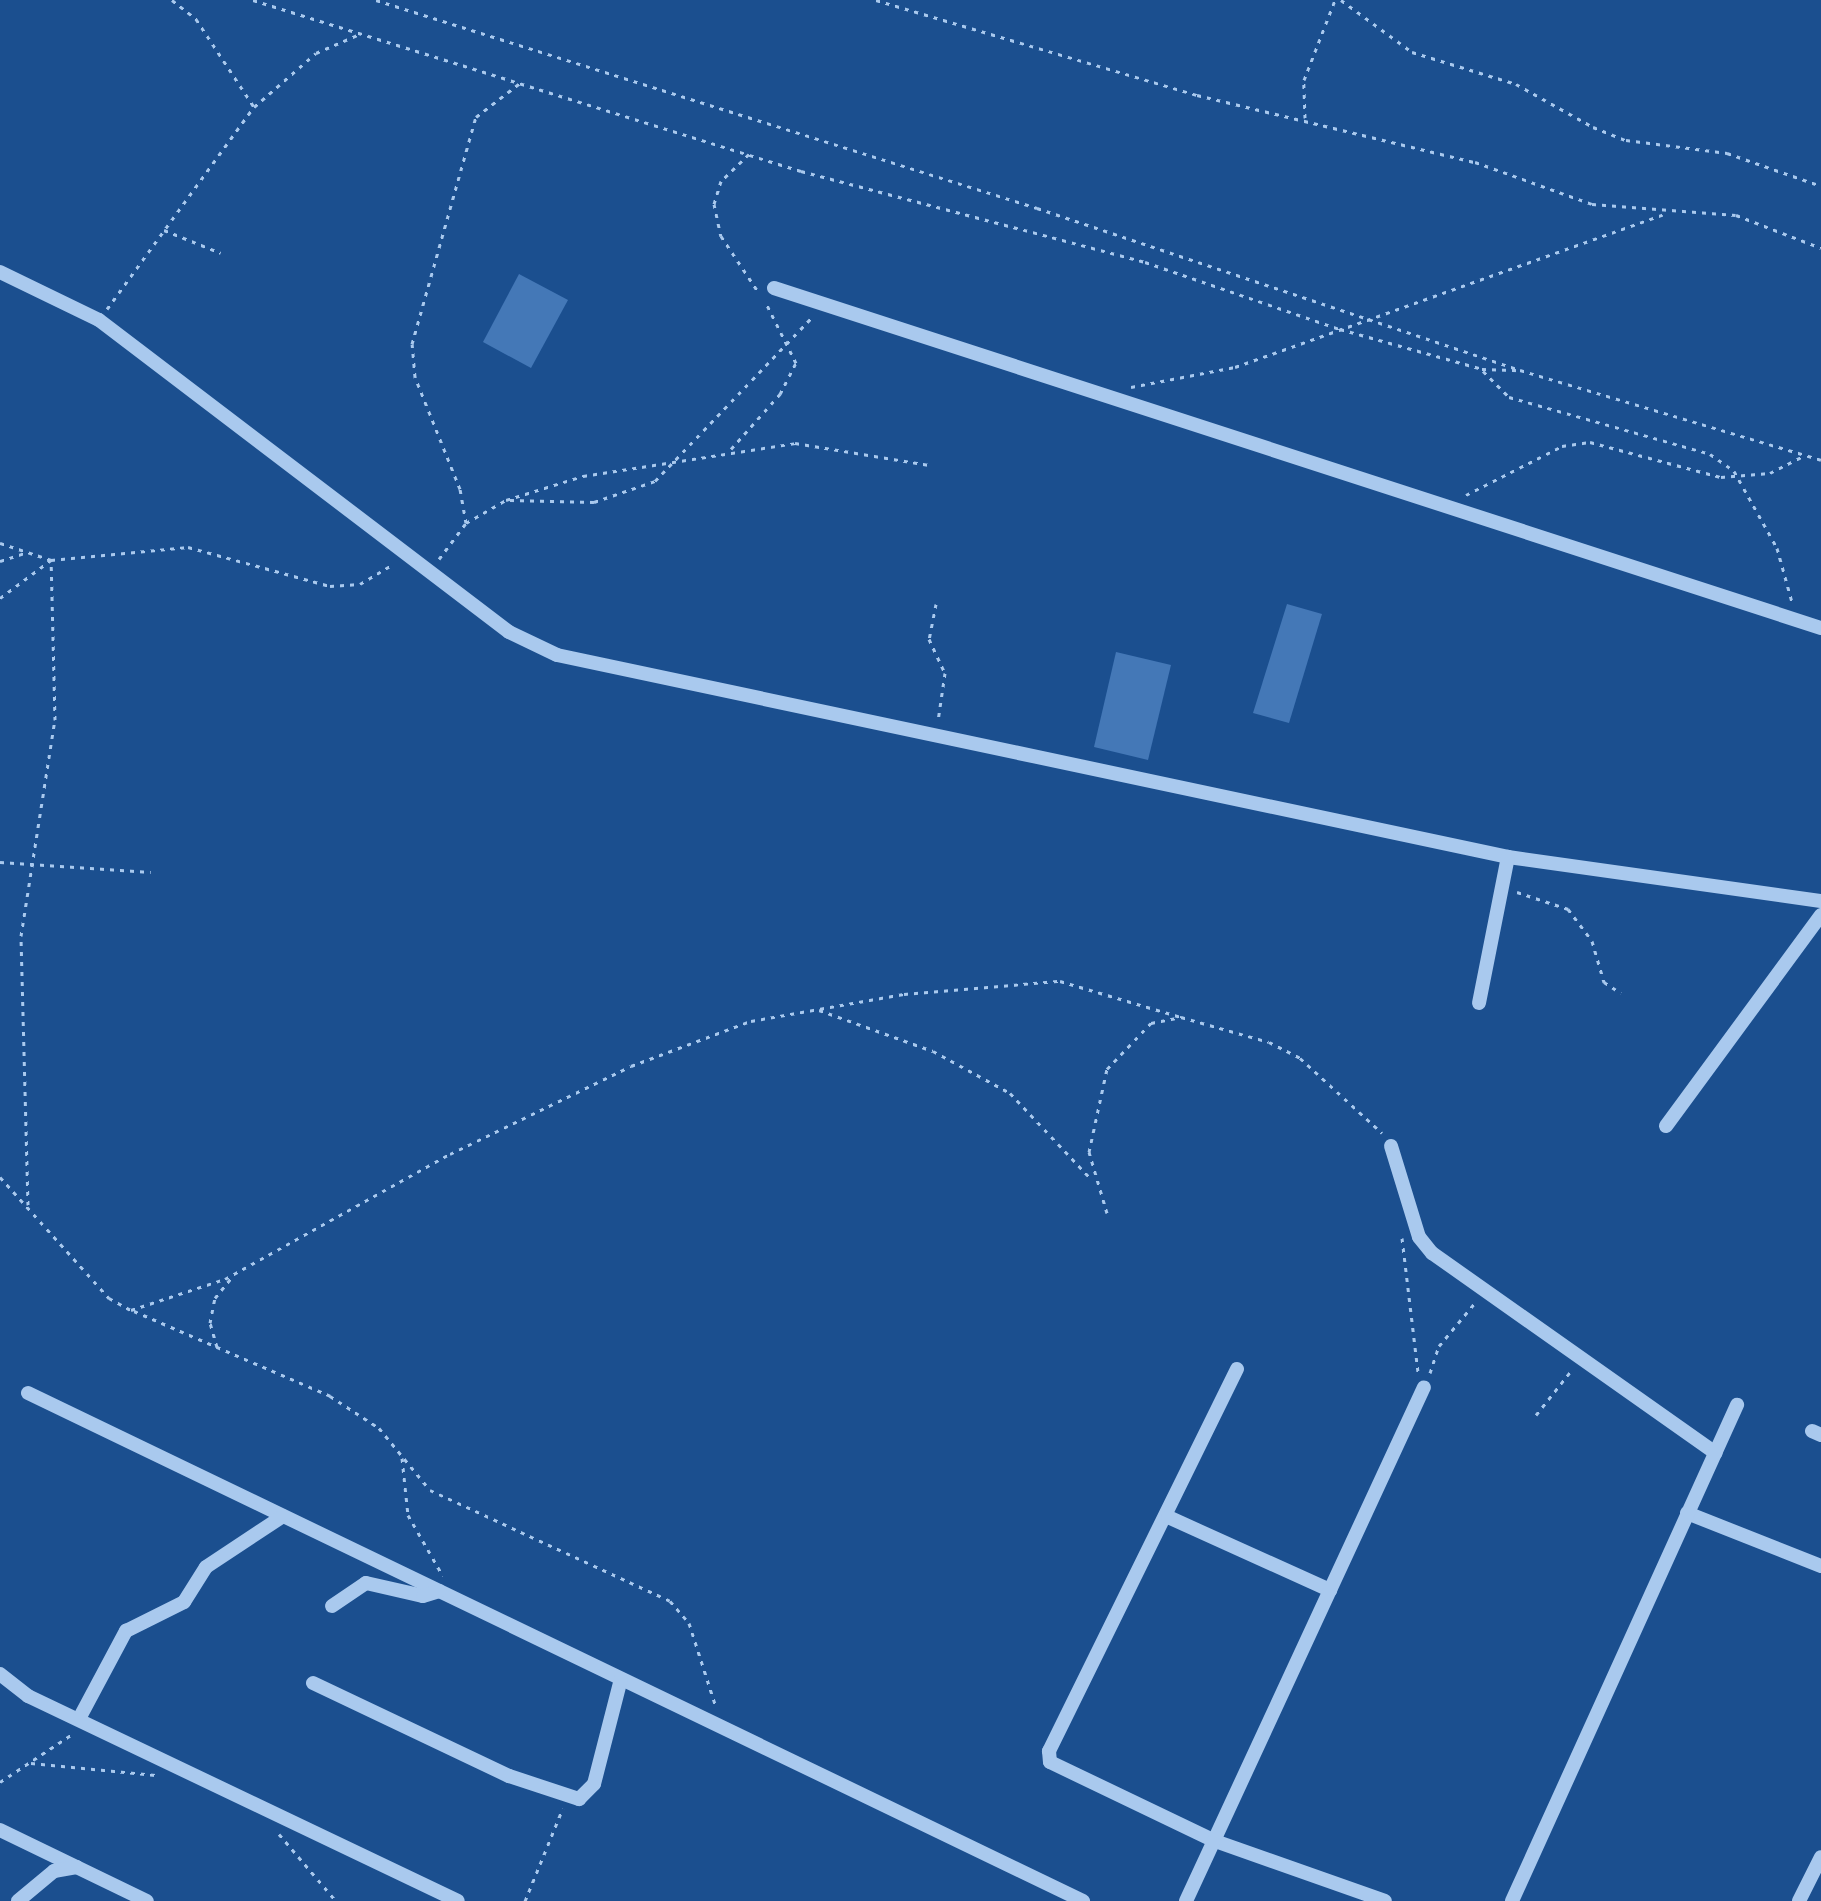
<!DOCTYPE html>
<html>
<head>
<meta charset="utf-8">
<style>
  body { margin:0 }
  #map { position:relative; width:1821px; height:1901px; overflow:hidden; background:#1b4f8f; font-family:"Exo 2",sans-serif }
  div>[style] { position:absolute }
  .building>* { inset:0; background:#4478b7 }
  .path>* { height:3px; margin-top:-1.5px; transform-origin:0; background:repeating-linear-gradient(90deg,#a9c9ee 0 4px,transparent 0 10px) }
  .minor>* { height:14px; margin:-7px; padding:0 7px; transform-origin:7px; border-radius:7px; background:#a9c9ee }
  span { translate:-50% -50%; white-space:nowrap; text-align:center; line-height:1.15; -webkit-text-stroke:7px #1b4f8f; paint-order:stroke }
</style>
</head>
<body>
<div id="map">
  <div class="building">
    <div style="clip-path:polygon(519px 274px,568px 300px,531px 368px,483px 342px)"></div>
    <div style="clip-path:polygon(1287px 604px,1322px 614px,1289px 723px,1253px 713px)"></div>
    <div style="clip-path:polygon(1116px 652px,1171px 665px,1148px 760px,1094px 747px)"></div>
  </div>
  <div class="path">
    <div style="left:172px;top:0;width:31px;rotate:38deg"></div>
    <div style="left:196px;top:19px;width:105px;rotate:56.6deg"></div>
    <div style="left:253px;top:0;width:574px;rotate:17.33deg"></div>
    <div style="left:801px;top:171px;width:356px;rotate:14.8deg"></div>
    <div style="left:1145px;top:262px;width:206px;rotate:19deg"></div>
    <div style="left:1340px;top:329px;width:148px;rotate:15.7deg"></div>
    <div style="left:1482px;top:369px;width:38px;rotate:2deg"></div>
    <div style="left:1520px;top:370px;width:314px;rotate:16.6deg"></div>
    <div style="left:376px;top:0;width:693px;rotate:17.47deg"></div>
    <div style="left:1037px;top:208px;width:506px;rotate:18.54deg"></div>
    <div style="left:876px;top:0;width:335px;rotate:16.5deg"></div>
    <div style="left:1197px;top:95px;width:286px;rotate:13.6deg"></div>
    <div style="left:1475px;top:162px;width:124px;rotate:19.7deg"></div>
    <div style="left:1592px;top:204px;width:144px;rotate:4.4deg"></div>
    <div style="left:1736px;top:215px;width:91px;rotate:21.2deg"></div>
    <div style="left:1341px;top:0;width:88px;rotate:36.2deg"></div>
    <div style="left:1412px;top:52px;width:109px;rotate:17.1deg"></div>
    <div style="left:1516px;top:84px;width:88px;rotate:29.2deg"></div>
    <div style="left:1593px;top:127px;width:35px;rotate:22deg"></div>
    <div style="left:1626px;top:140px;width:102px;rotate:7.3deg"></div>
    <div style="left:1727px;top:153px;width:100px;rotate:19.3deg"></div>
    <div style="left:1305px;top:118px;width:38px;rotate:-92deg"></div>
    <div style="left:1304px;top:80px;width:86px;rotate:-68.8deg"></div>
    <div style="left:749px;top:154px;width:39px;rotate:136deg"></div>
    <div style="left:721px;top:181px;width:24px;rotate:107deg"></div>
    <div style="left:714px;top:204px;width:33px;rotate:78deg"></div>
    <div style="left:721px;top:236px;width:65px;rotate:56.3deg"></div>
    <div style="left:164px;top:230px;width:61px;rotate:22deg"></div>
    <div style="left:107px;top:309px;width:250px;rotate:-54deg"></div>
    <div style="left:254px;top:107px;width:82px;rotate:-41.1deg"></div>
    <div style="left:316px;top:53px;width:48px;rotate:-23.4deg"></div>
    <div style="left:1483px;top:371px;width:37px;rotate:45deg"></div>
    <div style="left:1509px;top:397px;width:209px;rotate:15.8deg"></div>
    <div style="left:1710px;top:454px;width:29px;rotate:35deg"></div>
    <div style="left:1734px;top:471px;width:88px;rotate:60.8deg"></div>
    <div style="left:1777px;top:548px;width:56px;rotate:74.5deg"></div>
    <div style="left:1131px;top:387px;width:106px;rotate:-10.9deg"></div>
    <div style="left:1235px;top:367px;width:454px;rotate:-19.6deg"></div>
    <div style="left:731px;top:449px;width:74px;rotate:-48.3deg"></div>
    <div style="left:780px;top:394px;width:35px;rotate:-63deg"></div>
    <div style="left:796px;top:363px;width:67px;rotate:-116.6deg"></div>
    <div style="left:1466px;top:495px;width:108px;rotate:-27deg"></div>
    <div style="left:1562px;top:446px;width:28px;rotate:-8deg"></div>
    <div style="left:1590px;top:442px;width:136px;rotate:15deg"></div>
    <div style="left:1721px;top:477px;width:49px;rotate:-4.7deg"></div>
    <div style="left:1770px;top:473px;width:35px;rotate:-27deg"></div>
    <div style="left:510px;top:500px;width:84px;rotate:1.4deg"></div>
    <div style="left:594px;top:502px;width:65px;rotate:-19deg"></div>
    <div style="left:655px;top:481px;width:227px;rotate:-46.2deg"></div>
    <div style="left:466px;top:523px;width:35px;rotate:-100deg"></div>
    <div style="left:460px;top:489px;width:121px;rotate:-111.9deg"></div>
    <div style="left:415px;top:377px;width:33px;rotate:-95deg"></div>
    <div style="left:412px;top:344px;width:236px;rotate:-74.3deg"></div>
    <div style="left:476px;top:117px;width:56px;rotate:-37.7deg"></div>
    <div style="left:0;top:543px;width:54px;rotate:18.4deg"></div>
    <div style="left:51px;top:560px;width:138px;rotate:-5.4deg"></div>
    <div style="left:188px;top:547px;width:147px;rotate:15.4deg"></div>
    <div style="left:330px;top:586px;width:30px;rotate:-4deg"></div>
    <div style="left:360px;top:584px;width:39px;rotate:-31deg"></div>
    <div style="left:439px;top:559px;width:45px;rotate:-53.1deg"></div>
    <div style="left:466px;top:523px;width:46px;rotate:-29.9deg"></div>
    <div style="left:506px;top:500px;width:81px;rotate:-17.3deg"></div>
    <div style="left:583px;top:476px;width:215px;rotate:-8.8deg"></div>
    <div style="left:795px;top:443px;width:136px;rotate:9.3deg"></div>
    <div style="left:0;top:561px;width:28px;rotate:-18deg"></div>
    <div style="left:0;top:598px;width:64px;rotate:-36.7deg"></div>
    <div style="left:936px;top:604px;width:36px;rotate:101deg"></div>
    <div style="left:929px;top:639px;width:38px;rotate:65deg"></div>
    <div style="left:945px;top:673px;width:49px;rotate:98.3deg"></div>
    <div style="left:0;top:862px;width:151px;rotate:3.8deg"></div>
    <div style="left:1517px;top:892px;width:54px;rotate:18.4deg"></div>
    <div style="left:1568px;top:909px;width:40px;rotate:53deg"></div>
    <div style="left:1592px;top:941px;width:43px;rotate:73.7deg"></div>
    <div style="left:1604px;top:982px;width:20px;rotate:33deg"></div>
    <div style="left:819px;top:1010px;width:121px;rotate:19.8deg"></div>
    <div style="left:933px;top:1051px;width:88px;rotate:28.6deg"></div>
    <div style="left:1010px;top:1093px;width:120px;rotate:46.7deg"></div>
    <div style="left:0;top:1177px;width:163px;rotate:48deg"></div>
    <div style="left:109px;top:1298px;width:25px;rotate:29deg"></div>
    <div style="left:131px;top:1310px;width:99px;rotate:-18.3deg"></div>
    <div style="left:225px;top:1279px;width:257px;rotate:-29.1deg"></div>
    <div style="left:450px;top:1154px;width:201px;rotate:-25.9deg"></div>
    <div style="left:631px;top:1066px;width:128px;rotate:-20.6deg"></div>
    <div style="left:751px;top:1021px;width:155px;rotate:-10deg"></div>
    <div style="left:904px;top:994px;width:157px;rotate:-4.8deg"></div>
    <div style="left:1060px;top:981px;width:126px;rotate:16.6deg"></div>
    <div style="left:28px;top:1205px;width:269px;rotate:-91.5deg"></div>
    <div style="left:21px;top:936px;width:219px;rotate:-81.1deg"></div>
    <div style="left:55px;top:720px;width:160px;rotate:-91.4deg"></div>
    <div style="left:1107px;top:1213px;width:64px;rotate:-106.4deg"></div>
    <div style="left:1089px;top:1152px;width:85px;rotate:-77.8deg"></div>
    <div style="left:1107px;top:1069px;width:64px;rotate:-46.3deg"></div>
    <div style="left:1151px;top:1023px;width:31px;rotate:-11deg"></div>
    <div style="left:1181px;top:1017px;width:91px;rotate:15.9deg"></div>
    <div style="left:1269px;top:1042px;width:35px;rotate:27deg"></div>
    <div style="left:1300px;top:1058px;width:111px;rotate:42.4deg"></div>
    <div style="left:1402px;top:1238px;width:135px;rotate:83.2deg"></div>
    <div style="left:134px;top:1311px;width:214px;rotate:23.4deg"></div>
    <div style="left:330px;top:1396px;width:59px;rotate:33.1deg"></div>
    <div style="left:379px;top:1428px;width:80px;rotate:50.6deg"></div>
    <div style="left:430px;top:1490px;width:264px;rotate:24.8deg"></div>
    <div style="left:670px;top:1601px;width:29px;rotate:49deg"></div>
    <div style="left:689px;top:1623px;width:88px;rotate:72.2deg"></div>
    <div style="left:217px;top:1347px;width:25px;rotate:-106deg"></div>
    <div style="left:210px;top:1323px;width:25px;rotate:-79deg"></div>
    <div style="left:215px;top:1298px;width:26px;rotate:-51deg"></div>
    <div style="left:1430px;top:1373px;width:28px;rotate:-72deg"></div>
    <div style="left:1439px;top:1346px;width:55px;rotate:-50.2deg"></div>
    <div style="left:1536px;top:1415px;width:56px;rotate:-51.5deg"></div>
    <div style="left:402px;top:1458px;width:57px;rotate:84deg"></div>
    <div style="left:408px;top:1515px;width:70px;rotate:60.2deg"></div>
    <div style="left:31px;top:1763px;width:125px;rotate:5.5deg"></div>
    <div style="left:0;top:1782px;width:85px;rotate:-33.5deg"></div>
    <div style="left:279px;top:1834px;width:88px;rotate:49.6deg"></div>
    <div style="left:525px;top:1901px;width:100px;rotate:-67.8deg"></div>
  </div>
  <div class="minor">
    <div style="left:0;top:272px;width:110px;rotate:25.9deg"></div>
    <div style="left:99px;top:320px;width:515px;rotate:37.27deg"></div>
    <div style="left:509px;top:632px;width:53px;rotate:25.6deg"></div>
    <div style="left:557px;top:655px;width:972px;rotate:11.99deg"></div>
    <div style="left:1508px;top:857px;width:316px;rotate:8deg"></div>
    <div style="left:774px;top:288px;width:1101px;rotate:17.99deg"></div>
    <div style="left:1479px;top:1003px;width:149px;rotate:-78.8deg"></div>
    <div style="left:1666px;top:1126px;width:262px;rotate:-53.7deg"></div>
    <div style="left:1391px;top:1146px;width:95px;rotate:72.9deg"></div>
    <div style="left:1419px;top:1237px;width:21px;rotate:51deg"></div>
    <div style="left:1432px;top:1253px;width:347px;rotate:35.2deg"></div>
    <div style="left:1237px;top:1369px;width:426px;rotate:116.2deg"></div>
    <div style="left:1049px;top:1751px;width:11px;rotate:85deg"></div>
    <div style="left:1050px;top:1762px;width:183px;rotate:25.6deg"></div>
    <div style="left:1215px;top:1841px;width:180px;rotate:19.4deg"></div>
    <div style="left:28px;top:1393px;width:1171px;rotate:25.71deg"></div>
    <div style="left:1812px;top:1431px;width:10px;rotate:24deg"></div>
    <div style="left:1687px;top:1513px;width:144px;rotate:21.6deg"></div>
    <div style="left:1168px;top:1517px;width:178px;rotate:24.3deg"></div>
    <div style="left:332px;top:1606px;width:41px;rotate:-34.1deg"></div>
    <div style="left:366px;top:1583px;width:58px;rotate:12.8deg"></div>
    <div style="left:423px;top:1596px;width:17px;rotate:-17deg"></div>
    <div style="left:0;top:1674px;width:36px;rotate:38deg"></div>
    <div style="left:28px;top:1696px;width:476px;rotate:25.5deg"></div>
    <div style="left:313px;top:1683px;width:217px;rotate:25.4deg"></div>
    <div style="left:509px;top:1776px;width:74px;rotate:18.2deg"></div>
    <div style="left:579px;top:1799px;width:21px;rotate:-45deg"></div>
    <div style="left:594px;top:1784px;width:108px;rotate:-75.6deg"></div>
    <div style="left:80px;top:1717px;width:98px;rotate:-61.9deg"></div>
    <div style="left:126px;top:1631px;width:65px;rotate:-26.6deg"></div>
    <div style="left:184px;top:1602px;width:41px;rotate:-57.8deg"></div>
    <div style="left:206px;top:1567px;width:92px;rotate:-33.5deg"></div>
    <div style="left:0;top:1830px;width:163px;rotate:25.8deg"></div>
    <div style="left:18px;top:1901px;width:47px;rotate:-39.8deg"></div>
    <div style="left:54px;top:1871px;width:23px;rotate:-10deg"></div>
    <div style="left:1186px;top:1901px;width:566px;rotate:-65.15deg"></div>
    <div style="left:1512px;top:1901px;width:545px;rotate:-65.6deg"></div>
    <div style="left:1799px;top:1901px;width:49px;rotate:-63.4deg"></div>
  </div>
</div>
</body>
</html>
